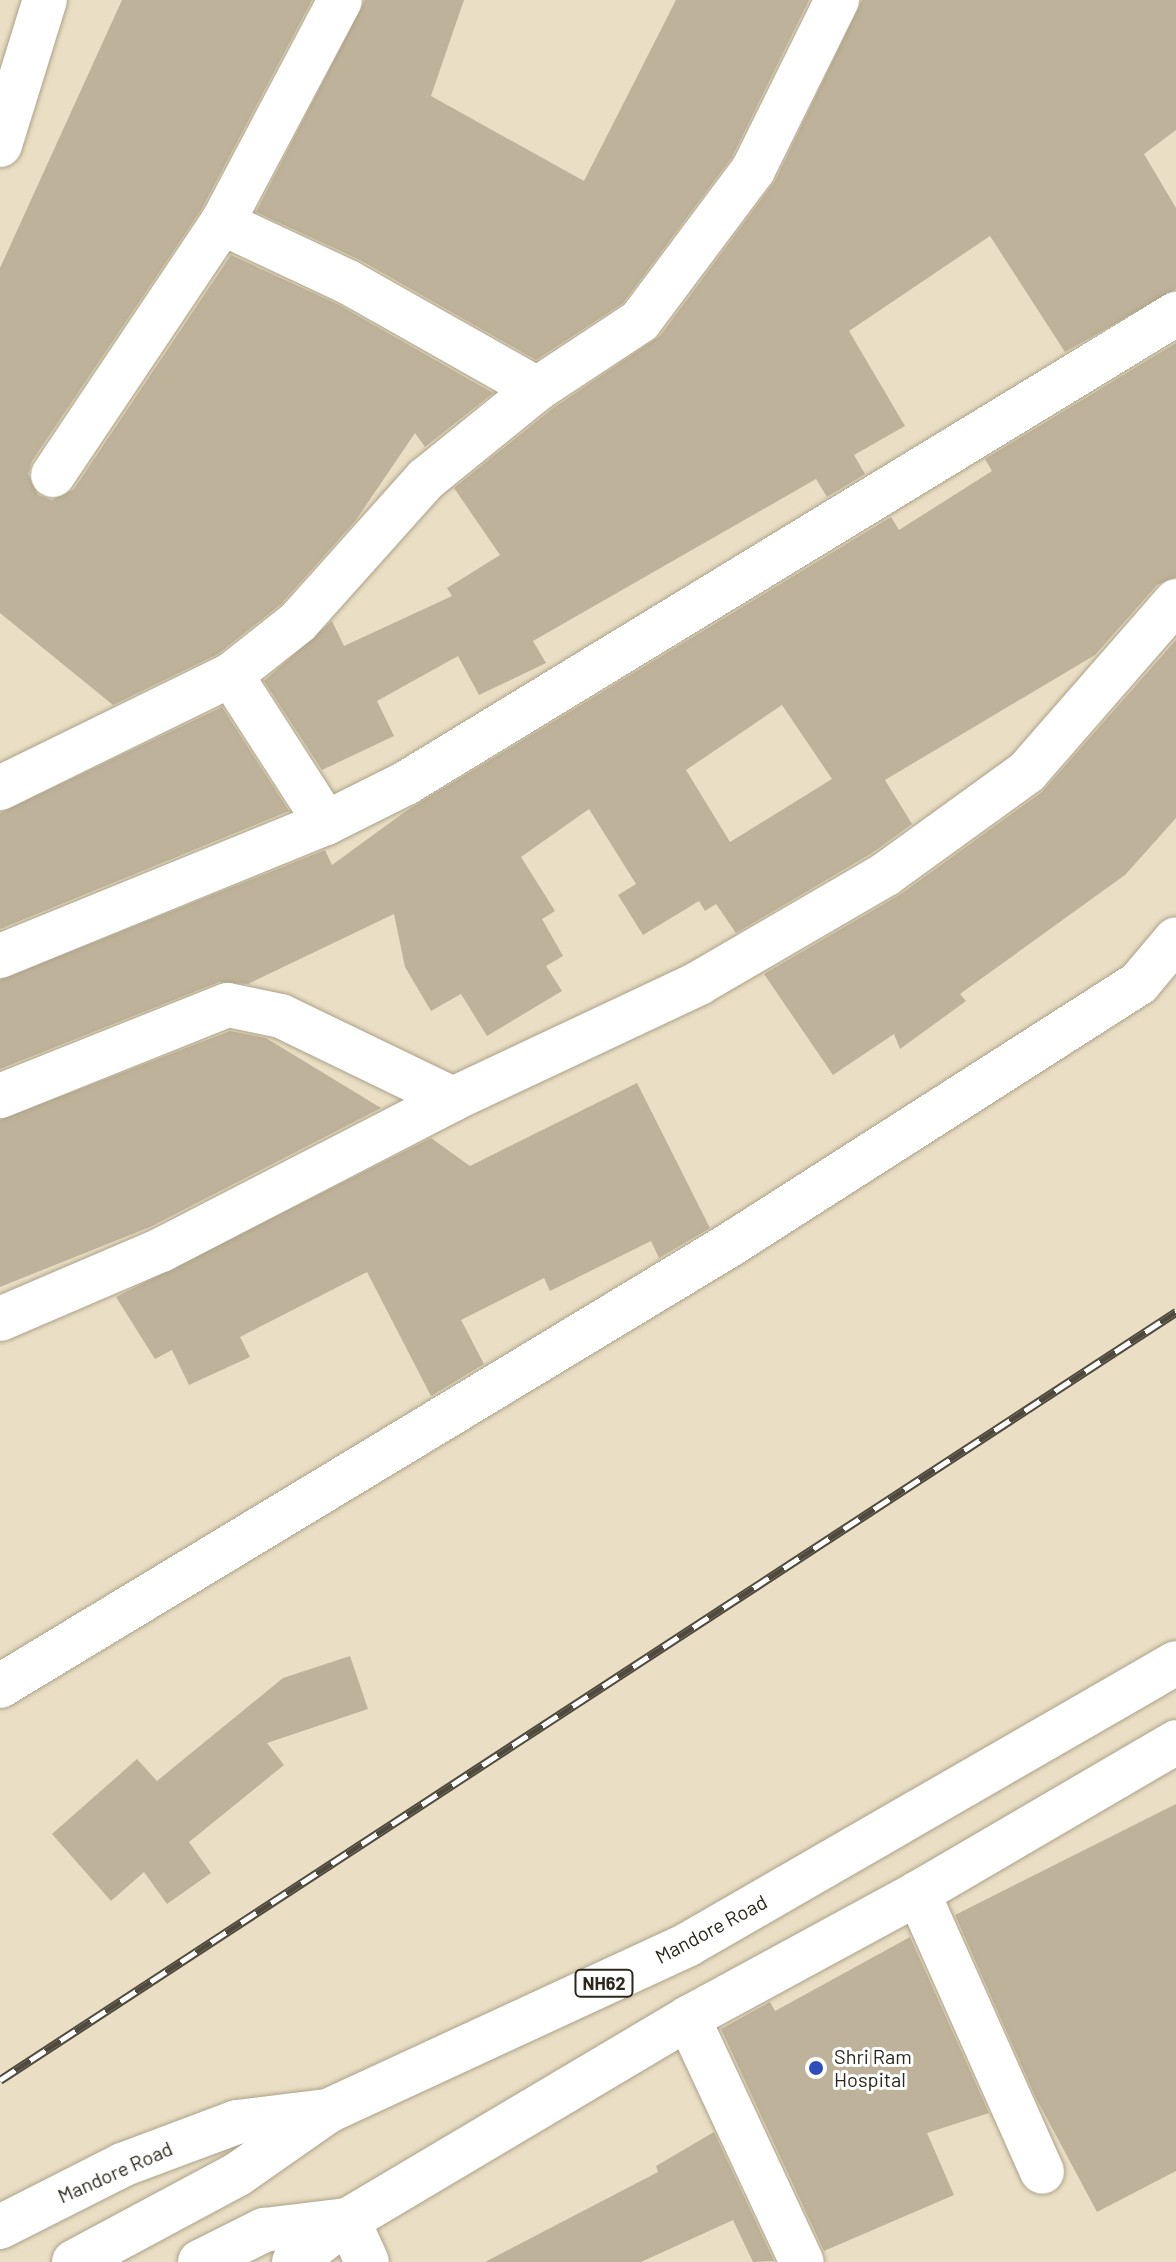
<!DOCTYPE html>
<html>
<head>
<meta charset="utf-8">
<style>
  body { margin:0 }
  #map { position:relative; width:1176px; height:2262px; overflow:hidden; background:#eadfc5; font-family:Barlow,sans-serif }
  div>[style] { position:absolute }
  .building>* { inset:0; background:#beb39a }
  .roads { filter:drop-shadow(0 0 2px #aca289) drop-shadow(0 0 2px #aca289) }
  .minor>* { height:44px; margin:-22px; padding:0 22px; transform-origin:22px; border-radius:22px; background:#fff }
  .major>* { height:44px; margin:-22px; padding:0 22px; transform-origin:22px; border-radius:22px; background:#fff }
  .highway>* { height:44px; margin:-22px; padding:0 22px; transform-origin:22px; border-radius:22px; background:#fff }
  .rail>* { height:9px; margin-top:-4.5px; transform-origin:0; background:repeating-linear-gradient(90deg,#fff 0 18px,#4f4a3d 0 36px); box-sizing:border-box; border-block:2px solid #4f4a3d }
  .dots>* { width:22px; height:22px; translate:-50% -50%; box-sizing:border-box; border:4px solid #fff; border-radius:50% }
  span { translate:-50% -50%; white-space:nowrap; text-align:center; line-height:1.15; -webkit-text-stroke:6px #fff; paint-order:stroke }
  .shield-label span { padding:2px 6px; background:#fff; border:2px solid; border-radius:6px; -webkit-text-stroke-width:0 }
  .shield-label { font-size:18px; color:#2b271d; font-weight:700 }
  .street-label { font-size:20px; color:#2b271d }
  .poi-label { font-size:20px; color:#2b271d }
  .left { translate:0 -50%; text-align:left }
</style>
</head>
<body>
<div id="map">
  <div class="building">
    <div style="clip-path:polygon(122px 0,312px 0,201px 210px,32px 461px,28px 474px,38px 495px,52px 500px,74px 489px,231px 255px,337px 304px,493px 393px,425px 447px,415px 433px,356px 520px,281px 604px,218px 654px,113px 705px,0 613px,0 268px)"></div>
    <div style="clip-path:polygon(365px 0,464px 0,431px 96px,584px 181px,676px 0,809px 0,732px 157px,623px 303px,536px 360px,360px 260px,256px 212px)"></div>
    <div style="clip-path:polygon(862px 0,1176px 0,1176px 130px,1144px 154px,1176px 208px,1176px 289px,1065px 352px,990px 236px,849px 331px,905px 426px,854px 455px,865px 474px,827px 497px,816px 479px,533px 641px,546px 663px,479px 695px,458px 656px,377px 701px,394px 736px,322px 770px,264px 681px,332px 621px,344px 646px,452px 596px,447px 588px,500px 555px,454px 488px,552px 409px,660px 336px,775px 181px)"></div>
    <div style="clip-path:polygon(evenodd,1176px 343px,1176px 577px,1157px 585px,1095px 655px,885px 780px,912px 824px,872px 853px,736px 933px,716px 904px,705px 911px,699px 901px,643px 935px,618px 895px,636px 884px,589px 809px,521px 857px,555px 911px,542px 919px,563px 956px,546px 966px,562px 991px,487px 1036px,461px 994px,431px 1011px,405px 967px,394px 914px,248px 984px,219px 982px,0 1069px,0 980px,325px 850px,332px 865px,406px 811px,891px 517px,899px 530px,992px 471px,985px 459px,1176px 343px,782px 705px,832px 779px,730px 842px,686px 770px,782px 705px)"></div>
    <div style="clip-path:polygon(1176px 640px,1176px 818px,1125px 875px,960px 994px,966px 1001px,900px 1049px,894px 1034px,833px 1075px,764px 974px,901px 894px,1042px 792px)"></div>
    <div style="clip-path:polygon(222px 707px,289px 811px,0 929px,0 813px)"></div>
    <div style="clip-path:polygon(230px 1031px,266px 1038px,381px 1108px,150px 1227px,0 1287px,0 1120px)"></div>
    <div style="clip-path:polygon(637px 1083px,710px 1228px,659px 1258px,651px 1241px,550px 1291px,544px 1278px,461px 1320px,484px 1364px,431px 1396px,367px 1272px,240px 1337px,250px 1357px,189px 1385px,172px 1350px,155px 1359px,116px 1297px,431px 1138px,470px 1166px)"></div>
    <div style="clip-path:polygon(350px 1656px,368px 1709px,267px 1743px,284px 1765px,189px 1842px,211px 1873px,167px 1904px,144px 1872px,111px 1901px,52px 1834px,137px 1759px,157px 1781px,283px 1678px)"></div>
    <div style="clip-path:polygon(1176px 1804px,1176px 2171px,1097px 2212px,1036px 2098px,955px 1915px)"></div>
    <div style="clip-path:polygon(910px 1937px,989px 2113px,927px 2133px,954px 2195px,824px 2251px,721px 2029px,770px 2002px,775px 2011px)"></div>
    <div style="clip-path:polygon(714px 2132px,774px 2261px,753px 2262px,733px 2220px,641px 2262px,485px 2262px,658px 2172px,656px 2166px)"></div>
  </div>
  <div class="roads">
    <div class="minor">
      <div style="left:0;top:145px;width:152px;rotate:-72.8deg"></div>
      <div style="left:222px;top:223px;width:139px;rotate:25.1deg"></div>
      <div style="left:348px;top:282px;width:217px;rotate:29.5deg"></div>
      <div style="left:53px;top:475px;width:303px;rotate:-56.2deg"></div>
      <div style="left:222px;top:223px;width:252px;rotate:-62.1deg"></div>
      <div style="left:231px;top:675px;width:176px;rotate:57.3deg"></div>
      <div style="left:0;top:788px;width:257px;rotate:-26.1deg"></div>
      <div style="left:231px;top:675px;width:85px;rotate:-38.3deg"></div>
      <div style="left:298px;top:622px;width:192px;rotate:-48.2deg"></div>
      <div style="left:426px;top:479px;width:143px;rotate:-39deg"></div>
      <div style="left:537px;top:389px;width:123px;rotate:-33.4deg"></div>
      <div style="left:640px;top:321px;width:189px;rotate:-53.2deg"></div>
      <div style="left:753px;top:170px;width:190px;rotate:-63.7deg"></div>
      <div style="left:0;top:956px;width:352px;rotate:-22.2deg"></div>
      <div style="left:326px;top:823px;width:89px;rotate:-26.6deg"></div>
      <div style="left:406px;top:783px;width:902px;rotate:-31.35deg"></div>
      <div style="left:0;top:1096px;width:245px;rotate:-21.8deg"></div>
      <div style="left:228px;top:1005px;width:54px;rotate:11.7deg"></div>
      <div style="left:281px;top:1016px;width:191px;rotate:25.8deg"></div>
      <div style="left:0;top:1319px;width:175px;rotate:-23.2deg"></div>
      <div style="left:161px;top:1250px;width:329px;rotate:-27.3deg"></div>
      <div style="left:453px;top:1099px;width:272px;rotate:-25.2deg"></div>
      <div style="left:699px;top:983px;width:216px;rotate:-30.2deg"></div>
      <div style="left:886px;top:874px;width:174px;rotate:-35.9deg"></div>
      <div style="left:1027px;top:772px;width:227px;rotate:-48.9deg"></div>
      <div style="left:0;top:1686px;width:851px;rotate:-31.15deg"></div>
      <div style="left:728px;top:1246px;width:488px;rotate:-32.6deg"></div>
      <div style="left:1139px;top:983px;width:57px;rotate:-49.9deg"></div>
      <div style="left:918px;top:1893px;width:305px;rotate:66deg"></div>
      <div style="left:688px;top:2018px;width:269px;rotate:65deg"></div>
      <div style="left:348px;top:2220px;width:46px;rotate:65.7deg"></div>
    </div>
    <div class="major">
      <div style="left:74px;top:2262px;width:186px;rotate:-28.2deg"></div>
      <div style="left:238px;top:2174px;width:110px;rotate:-35deg"></div>
      <div style="left:200px;top:2262px;width:72px;rotate:-26.6deg"></div>
      <div style="left:264px;top:2230px;width:85px;rotate:-6.8deg"></div>
    </div>
    <div class="highway">
      <div style="left:0;top:2227px;width:137px;rotate:-26.9deg"></div>
      <div style="left:122px;top:2165px;width:123px;rotate:-20.5deg"></div>
      <div style="left:237px;top:2122px;width:92px;rotate:-6.9deg"></div>
      <div style="left:328px;top:2111px;width:396px;rotate:-24.8deg"></div>
      <div style="left:687px;top:1945px;width:564px;rotate:-29.97deg"></div>
      <div style="left:294px;top:2262px;width:68px;rotate:-37.9deg"></div>
      <div style="left:348px;top:2220px;width:395px;rotate:-30.7deg"></div>
      <div style="left:688px;top:2018px;width:262px;rotate:-28.5deg"></div>
      <div style="left:918px;top:1893px;width:299px;rotate:-30.3deg"></div>
    </div>
  </div>
  <div class="rail">
    <div style="left:0;top:2080px;width:1405px;rotate:-33.15deg"></div>
  </div>
  <div class="dots">
    <div style="left:816px;top:2068px;background:#2f4ebe"></div>
  </div>
  <div class="shield-label">
    <span style="left:604px;top:1983px">NH62</span>
  </div>
  <div class="street-label">
    <span style="left:711px;top:1929px;rotate:-28deg">Mandore Road</span>
    <span style="left:115px;top:2172px;rotate:-24deg">Mandore Road</span>
  </div>
  <div class="poi-label">
    <span class="left" style="left:834px;top:2068px">Shri Ram<br>Hospital</span>
  </div>
</div>
</body>
</html>
